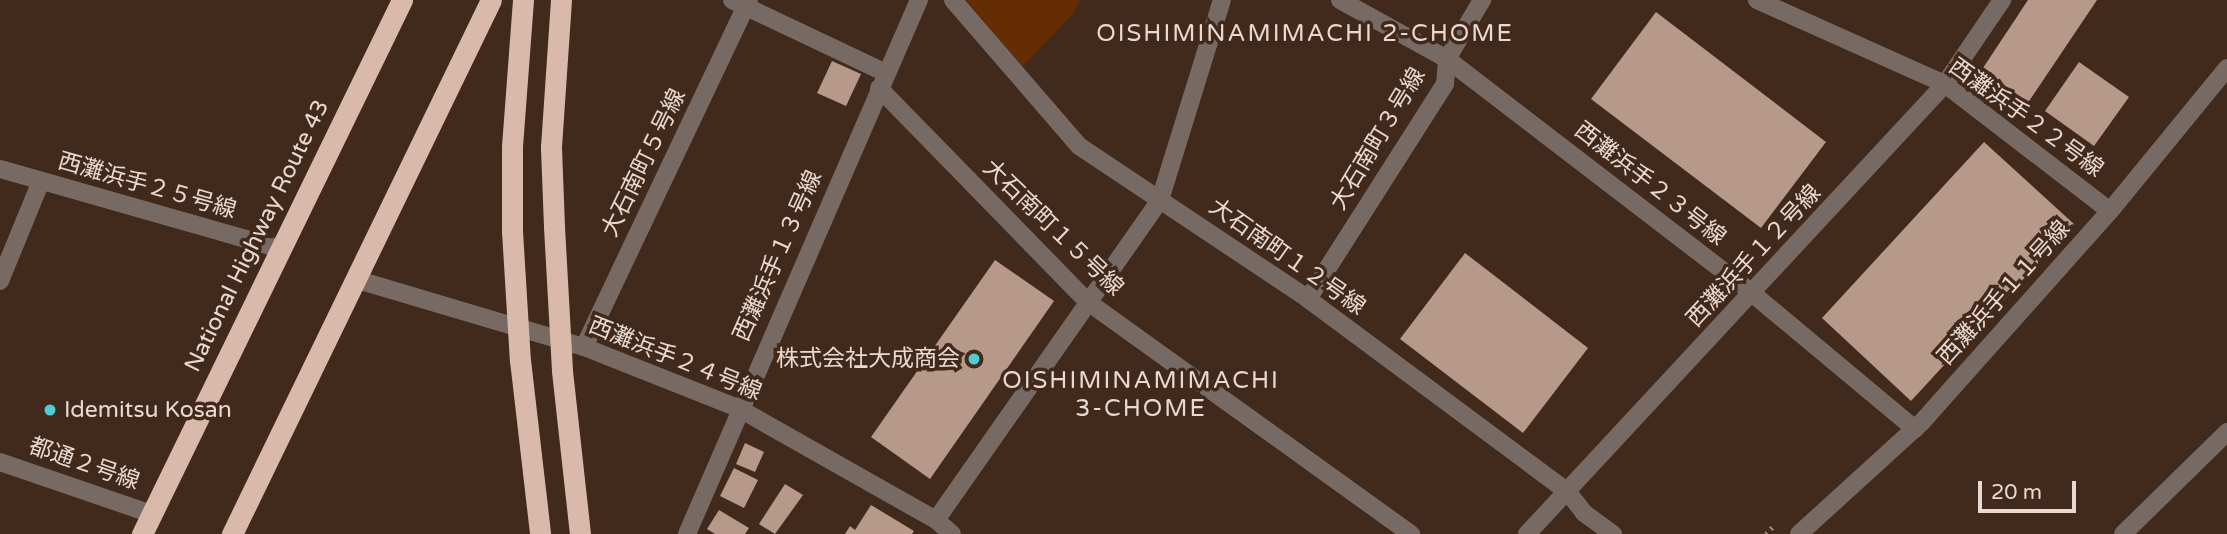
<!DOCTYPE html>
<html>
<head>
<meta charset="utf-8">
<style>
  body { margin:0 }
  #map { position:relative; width:2227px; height:534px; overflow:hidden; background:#41291c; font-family:"Varela Round","Noto Sans JP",sans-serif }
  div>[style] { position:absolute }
  .green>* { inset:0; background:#642d04 }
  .building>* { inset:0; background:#b79989 }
  .path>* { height:4.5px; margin-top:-2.25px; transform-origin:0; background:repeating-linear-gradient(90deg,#978378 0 2px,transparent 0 7px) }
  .minor>* { height:18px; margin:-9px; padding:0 9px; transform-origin:9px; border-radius:9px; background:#776a64 }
  .highway>* { height:21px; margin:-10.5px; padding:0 10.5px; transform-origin:10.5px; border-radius:10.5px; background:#d9baaa }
  .dots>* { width:19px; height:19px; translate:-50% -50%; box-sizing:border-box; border:4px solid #41291c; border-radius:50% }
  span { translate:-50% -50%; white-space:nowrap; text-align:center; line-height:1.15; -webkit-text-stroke:7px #41291c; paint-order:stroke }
  .street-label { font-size:23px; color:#e9d9d0 }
  .poi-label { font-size:23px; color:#e9d9d0 }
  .right { translate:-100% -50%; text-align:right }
  .left { translate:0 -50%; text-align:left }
  .neighbourhood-label { font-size:24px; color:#e9d9d0; letter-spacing:2px }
  .scale { position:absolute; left:1978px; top:481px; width:98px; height:32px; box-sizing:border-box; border:4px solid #e9d9d0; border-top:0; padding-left:9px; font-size:21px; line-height:24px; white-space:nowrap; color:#e9d9d0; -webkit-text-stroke:5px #41291c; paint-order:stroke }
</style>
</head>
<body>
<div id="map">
  <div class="green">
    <div style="clip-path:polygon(966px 0,1080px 0,1074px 13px,1022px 67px)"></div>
  </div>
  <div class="building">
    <div style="clip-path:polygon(2028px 0,2097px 0,2021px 113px,1982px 88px,1981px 71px)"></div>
    <div style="clip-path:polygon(1656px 12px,1826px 142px,1761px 228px,1591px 99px)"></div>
    <div style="clip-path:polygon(832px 61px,861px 74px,846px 106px,817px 93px)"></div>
    <div style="clip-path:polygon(2079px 62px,2129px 97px,2094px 146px,2045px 111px)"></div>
    <div style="clip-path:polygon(1984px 142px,2074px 224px,1911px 401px,1822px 318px)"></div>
    <div style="clip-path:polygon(1465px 253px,1588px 348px,1523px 433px,1400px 339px)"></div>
    <div style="clip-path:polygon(995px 260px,1054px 301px,930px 479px,871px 437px)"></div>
    <div style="clip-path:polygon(745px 443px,764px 452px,755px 472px,736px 464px)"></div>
    <div style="clip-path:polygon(734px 468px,758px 480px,744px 508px,720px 496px)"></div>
    <div style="clip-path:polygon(785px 484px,803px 495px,775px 534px,759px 524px)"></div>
    <div style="clip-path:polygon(871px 505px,914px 531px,912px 534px,845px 534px,850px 526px,855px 530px)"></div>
    <div style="clip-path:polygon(719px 510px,749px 528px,745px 534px,715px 534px,707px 529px)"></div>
  </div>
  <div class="path">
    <div style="left:1766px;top:534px;width:13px;rotate:-48deg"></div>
  </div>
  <div class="minor">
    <div style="left:732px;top:0;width:170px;rotate:25.4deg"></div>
    <div style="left:953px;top:0;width:193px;rotate:49.2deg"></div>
    <div style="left:1079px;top:146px;width:275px;rotate:33.7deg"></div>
    <div style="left:1308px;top:299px;width:322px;rotate:36.6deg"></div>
    <div style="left:1567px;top:491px;width:28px;rotate:52deg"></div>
    <div style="left:1584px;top:513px;width:36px;rotate:36deg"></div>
    <div style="left:1340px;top:0;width:122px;rotate:28.9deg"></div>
    <div style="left:1447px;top:59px;width:386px;rotate:37.5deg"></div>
    <div style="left:1753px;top:294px;width:211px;rotate:39.8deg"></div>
    <div style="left:1757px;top:0;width:206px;rotate:24.1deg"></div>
    <div style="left:1945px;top:84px;width:208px;rotate:37.6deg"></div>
    <div style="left:879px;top:88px;width:299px;rotate:45.7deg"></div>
    <div style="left:1088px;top:302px;width:398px;rotate:35.7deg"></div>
    <div style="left:0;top:169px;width:291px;rotate:15.9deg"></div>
    <div style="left:358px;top:280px;width:236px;rotate:16.5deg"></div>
    <div style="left:584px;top:347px;width:166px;rotate:21.6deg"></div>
    <div style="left:738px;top:408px;width:227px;rotate:29.5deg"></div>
    <div style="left:936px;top:520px;width:21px;rotate:41deg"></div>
    <div style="left:0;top:281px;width:108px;rotate:-67.7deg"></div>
    <div style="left:1308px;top:299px;width:255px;rotate:-57.5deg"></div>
    <div style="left:1445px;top:84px;width:25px;rotate:-85deg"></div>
    <div style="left:1447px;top:59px;width:69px;rotate:-59.3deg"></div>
    <div style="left:584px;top:347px;width:384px;rotate:-64.6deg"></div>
    <div style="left:0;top:462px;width:161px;rotate:18.9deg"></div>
    <div style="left:936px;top:520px;width:391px;rotate:-55deg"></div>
    <div style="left:1160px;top:200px;width:209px;rotate:-72.8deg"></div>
    <div style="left:687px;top:534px;width:582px;rotate:-66.52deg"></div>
    <div style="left:1527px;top:534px;width:614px;rotate:-47.11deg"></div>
    <div style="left:1945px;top:84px;width:102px;rotate:-55.8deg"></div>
    <div style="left:1799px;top:534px;width:165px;rotate:-42.3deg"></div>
    <div style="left:1921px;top:423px;width:284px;rotate:-48.3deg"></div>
    <div style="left:2110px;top:211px;width:185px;rotate:-50.7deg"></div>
    <div style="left:2123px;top:534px;width:146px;rotate:-44.4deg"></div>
  </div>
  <div class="highway">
    <div style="left:523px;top:0;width:147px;rotate:94.3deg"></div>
    <div style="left:512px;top:147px;width:84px;rotate:90deg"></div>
    <div style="left:512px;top:231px;width:129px;rotate:86.5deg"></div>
    <div style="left:520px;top:360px;width:175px;rotate:83.4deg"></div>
    <div style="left:561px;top:0;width:148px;rotate:93.9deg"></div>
    <div style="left:551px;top:148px;width:79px;rotate:87.8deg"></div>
    <div style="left:554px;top:227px;width:144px;rotate:86.8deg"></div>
    <div style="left:562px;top:371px;width:164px;rotate:83.7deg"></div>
    <div style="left:142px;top:534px;width:594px;rotate:-64.04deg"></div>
    <div style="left:232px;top:534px;width:593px;rotate:-64.13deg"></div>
  </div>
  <div class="dots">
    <div style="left:974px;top:359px;background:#51ccd2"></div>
    <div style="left:50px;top:410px;background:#51ccd2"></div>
  </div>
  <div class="street-label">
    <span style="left:2026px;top:118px;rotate:36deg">西灘浜手２２号線</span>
    <span style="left:1378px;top:139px;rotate:-59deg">大石南町３号線</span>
    <span style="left:644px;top:163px;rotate:-64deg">大石南町５号線</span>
    <span style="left:1650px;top:184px;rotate:38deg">西灘浜手２３号線</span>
    <span style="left:147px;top:186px;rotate:16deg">西灘浜手２５号線</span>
    <span style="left:1053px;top:228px;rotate:44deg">大石南町１５号線</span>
    <span style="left:257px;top:236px;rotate:-64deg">National Highway Route 43</span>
    <span style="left:778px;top:256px;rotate:-66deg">西灘浜手１３号線</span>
    <span style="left:1754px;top:256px;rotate:-47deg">西灘浜手１２号線</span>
    <span style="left:1287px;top:257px;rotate:35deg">大石南町１２号線</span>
    <span style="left:2004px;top:293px;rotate:-48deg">西灘浜手１１号線</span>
    <span style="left:675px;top:359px;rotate:22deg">西灘浜手２４号線</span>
    <span style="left:84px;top:464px;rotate:19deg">都通２号線</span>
  </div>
  <div class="poi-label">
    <span class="right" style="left:960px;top:359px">株式会社大成商会</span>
    <span class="left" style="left:64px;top:410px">Idemitsu Kosan</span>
  </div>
  <div class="neighbourhood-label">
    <span style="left:1305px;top:34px">OISHIMINAMIMACHI 2-CHOME</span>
    <span style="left:1141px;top:395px">OISHIMINAMIMACHI<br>3-CHOME</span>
  </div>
  <div class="scale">20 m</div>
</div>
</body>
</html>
